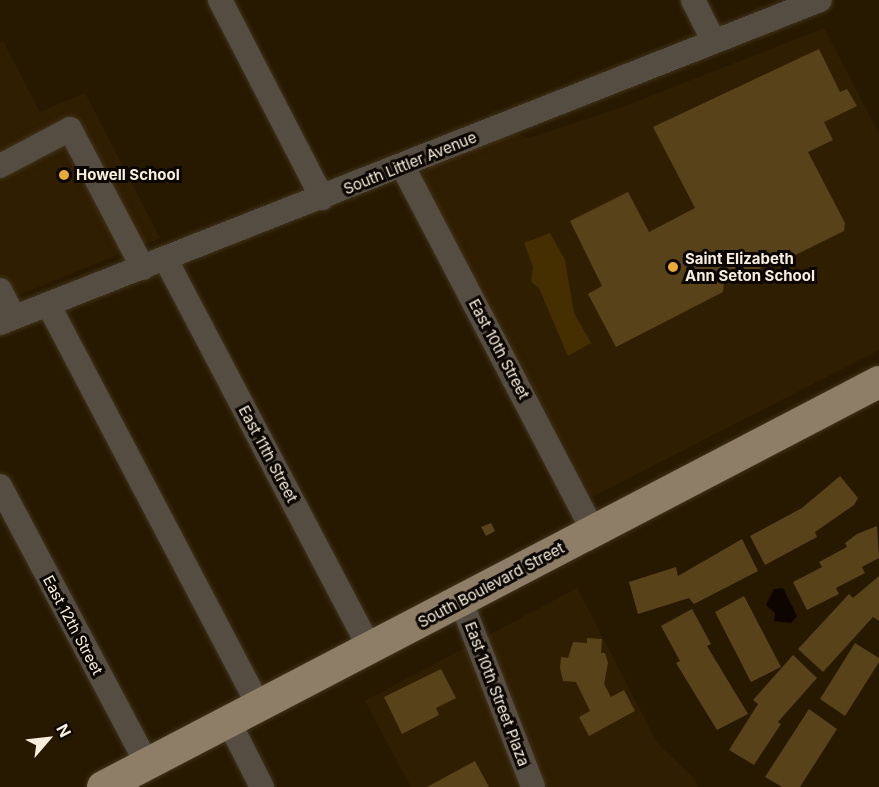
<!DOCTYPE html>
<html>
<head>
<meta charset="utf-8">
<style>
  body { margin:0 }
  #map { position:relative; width:879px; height:787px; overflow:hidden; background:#271900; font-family:Inter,sans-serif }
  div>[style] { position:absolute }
  .built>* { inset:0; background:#301e00 }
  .green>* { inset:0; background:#452e00 }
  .water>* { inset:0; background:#0e0400 }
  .building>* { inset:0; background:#58421a }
  .roads { filter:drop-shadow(0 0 2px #40331b) drop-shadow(0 0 2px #40331b) }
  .minor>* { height:24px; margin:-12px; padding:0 12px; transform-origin:12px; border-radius:12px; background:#554d42 }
  .major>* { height:32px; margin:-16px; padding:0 16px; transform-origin:16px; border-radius:16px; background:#8e7e67 }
  .dots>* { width:16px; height:16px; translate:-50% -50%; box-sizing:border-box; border:3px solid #0b0601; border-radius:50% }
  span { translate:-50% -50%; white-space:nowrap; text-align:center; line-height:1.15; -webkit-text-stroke:6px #0b0601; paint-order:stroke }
  .street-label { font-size:15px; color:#f8eede }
  .poi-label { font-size:15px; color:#f8eede; font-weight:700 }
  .left { translate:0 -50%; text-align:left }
  .north { position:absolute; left:18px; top:709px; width:60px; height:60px; -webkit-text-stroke:4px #0b0601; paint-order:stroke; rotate:62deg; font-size:16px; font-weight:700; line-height:24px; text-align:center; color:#f8eede }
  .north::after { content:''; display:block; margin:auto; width:21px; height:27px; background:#f8eede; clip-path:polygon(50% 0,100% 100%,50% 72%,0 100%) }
</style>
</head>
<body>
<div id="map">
  <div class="built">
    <div style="clip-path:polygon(824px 28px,879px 134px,879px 350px,592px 497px,424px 184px,423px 174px,431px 165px,516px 133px,530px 138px,628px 105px)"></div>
    <div style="clip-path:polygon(3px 41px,40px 112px,85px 93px,160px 238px,0 303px,0 42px)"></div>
    <div style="clip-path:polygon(577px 588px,658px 744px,694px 778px,698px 787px,411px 787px,365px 701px)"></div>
  </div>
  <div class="green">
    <div style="clip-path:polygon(550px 233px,565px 260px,574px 313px,591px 343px,568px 356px,539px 288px,531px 282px,533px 267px,524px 243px)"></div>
  </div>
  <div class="water">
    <div style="clip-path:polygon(783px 588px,797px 616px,791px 623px,774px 621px,775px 613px,766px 605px,774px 589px)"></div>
  </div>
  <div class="building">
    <div style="clip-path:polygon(819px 49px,840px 92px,847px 89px,857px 106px,824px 122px,833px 140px,808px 152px,845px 223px,844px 231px,773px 266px,770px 261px,740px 283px,729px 279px,724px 282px,723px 292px,616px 347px,588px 294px,602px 286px,570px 221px,628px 192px,649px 232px,695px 208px,653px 127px)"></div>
    <div style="clip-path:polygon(840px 476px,858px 498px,854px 505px,815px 532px,817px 537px,765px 565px,750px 536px,802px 508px)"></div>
    <div style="clip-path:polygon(491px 523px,495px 531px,486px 536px,481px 527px)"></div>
    <div style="clip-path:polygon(877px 526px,879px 558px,862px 567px,865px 573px,836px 588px,839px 594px,807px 610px,793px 582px,822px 567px,819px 562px,847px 547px,845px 543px,857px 534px)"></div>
    <div style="clip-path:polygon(742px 539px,758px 571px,694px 604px,689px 598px,638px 614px,629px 582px,676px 567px,678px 576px)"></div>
    <div style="clip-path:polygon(879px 576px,879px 621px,873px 617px,823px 672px,798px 649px,849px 594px,853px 598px)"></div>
    <div style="clip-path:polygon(744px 596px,781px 667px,751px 682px,715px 612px)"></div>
    <div style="clip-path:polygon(692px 609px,711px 644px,707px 646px,748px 714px,717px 730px,676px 663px,680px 661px,661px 626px)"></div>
    <div style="clip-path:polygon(587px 638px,602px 639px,601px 653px,605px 653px,608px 663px,604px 684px,611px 697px,624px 690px,635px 711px,589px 736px,579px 717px,590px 711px,576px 682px,563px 681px,560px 668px,561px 657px,568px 658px,573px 642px,587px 643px)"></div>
    <div style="clip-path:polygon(855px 643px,879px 658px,879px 662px,845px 716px,820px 699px)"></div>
    <div style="clip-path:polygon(793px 655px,817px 678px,778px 722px,781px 724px,754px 765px,729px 750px,758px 704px,753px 700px)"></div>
    <div style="clip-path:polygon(441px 669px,456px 698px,436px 708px,439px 715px,402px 734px,384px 697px)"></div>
    <div style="clip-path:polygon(809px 709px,837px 729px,800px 787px,782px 787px,765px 777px)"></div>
    <div style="clip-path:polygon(475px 761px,489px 787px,427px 787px)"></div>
  </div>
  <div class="roads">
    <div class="minor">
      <div style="left:220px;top:0;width:223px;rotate:62.7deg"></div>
      <div style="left:693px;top:0;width:45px;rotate:63.4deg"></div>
      <div style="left:0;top:166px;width:79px;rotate:-27.9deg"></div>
      <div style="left:70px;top:129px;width:157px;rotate:62.3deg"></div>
      <div style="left:403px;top:167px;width:411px;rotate:62.4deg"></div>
      <div style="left:166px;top:260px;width:439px;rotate:62.3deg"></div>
      <div style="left:0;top:290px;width:30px;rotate:63deg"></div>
      <div style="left:48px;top:304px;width:454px;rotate:62.3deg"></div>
      <div style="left:0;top:323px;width:881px;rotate:-21.5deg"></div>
      <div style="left:0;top:486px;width:314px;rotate:62.1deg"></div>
      <div style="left:461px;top:601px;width:199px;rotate:68.8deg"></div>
      <div style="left:229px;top:722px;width:73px;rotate:63.1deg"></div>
    </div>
    <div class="major">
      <div style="left:103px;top:787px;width:875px;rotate:-27.56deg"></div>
    </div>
  </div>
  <div class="dots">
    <div style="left:64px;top:175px;background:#e8ab37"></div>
    <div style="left:673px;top:267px;background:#e8ab37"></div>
  </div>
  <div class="street-label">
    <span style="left:410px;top:163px;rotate:-22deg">South Littler Avenue</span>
    <span style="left:499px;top:349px;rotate:62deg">East 10th Street</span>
    <span style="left:268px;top:454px;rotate:62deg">East 11th Street</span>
    <span style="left:491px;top:585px;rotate:-28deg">South Boulevard Street</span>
    <span style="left:73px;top:625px;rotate:62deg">East 12th Street</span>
    <span style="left:497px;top:694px;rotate:69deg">East 10th Street Plaza</span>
  </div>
  <div class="poi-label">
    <span class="left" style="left:76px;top:175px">Howell School</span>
    <span class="left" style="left:685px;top:267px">Saint Elizabeth<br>Ann Seton School</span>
  </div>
  <div class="north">N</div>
</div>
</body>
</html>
